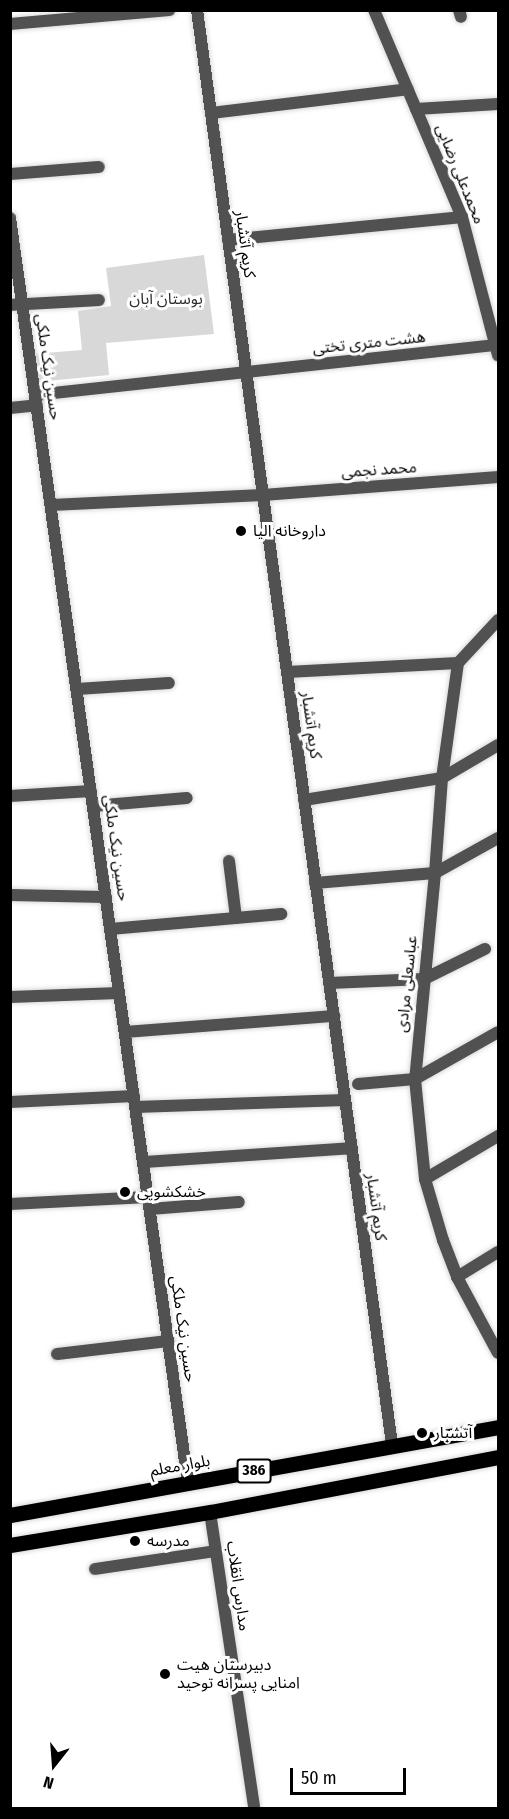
<!DOCTYPE html>
<html>
<head>
<meta charset="utf-8">
<style>
  body { margin:0 }
  #map { position:relative; width:509px; height:1819px; overflow:hidden; background:#fff; font-family:"Fira Sans Condensed","Noto Sans Arabic",sans-serif }
  div>[style] { position:absolute }
  .green>* { inset:0; background:#d8d8d8 }
  .roads { filter:drop-shadow(0 0 2px #dbdbdb) drop-shadow(0 0 2px #dbdbdb) }
  .minor>* { height:12px; margin:-6px; padding:0 6px; transform-origin:6px; border-radius:6px; background:#515151 }
  .tertiary>* { height:12px; margin:-6px; padding:0 6px; transform-origin:6px; border-radius:6px; background:#515151 }
  .primary>* { height:15px; margin:-7.5px; padding:0 7.5px; transform-origin:7.5px; border-radius:7.5px; background:#000 }
  .dots>* { width:16px; height:16px; translate:-50% -50%; box-sizing:border-box; border:3px solid #fff; border-radius:50% }
  span { translate:-50% -50%; white-space:nowrap; text-align:center; line-height:1.15; -webkit-text-stroke:6px #fff; paint-order:stroke }
  .shield-label span { padding:2px 4px; background:#fff; border:2px solid; border-radius:4px; -webkit-text-stroke-width:0 }
  .shield-label { font-size:15px; color:#000; font-weight:700 }
  .street-label { font-size:16px; color:#000 }
  .park-label { font-size:16px; color:#2f2f2f }
  .poi-label { font-size:16px; color:#000 }
  .left { translate:0 -50%; text-align:left }
  .frame { position:absolute; inset:0; border:12px solid #000; pointer-events:none }
  .north { position:absolute; left:24px; top:1735px; width:60px; height:60px; -webkit-text-stroke:4px #fff; paint-order:stroke; rotate:197deg; font-size:16px; font-weight:700; line-height:24px; text-align:center; color:#000 }
  .north::after { content:''; display:block; margin:auto; width:21px; height:27px; background:#000; clip-path:polygon(50% 0,100% 100%,50% 72%,0 100%) }
  .scale { position:absolute; left:290px; top:1768px; width:116px; height:27px; box-sizing:border-box; border:3px solid #000; border-top:0; padding-left:8px; font-size:18px; line-height:21px; white-space:nowrap; color:#000; -webkit-text-stroke:4px #fff; paint-order:stroke }
</style>
</head>
<body>
<div id="map">
  <div class="green">
    <div style="clip-path:polygon(204px 255px,214px 334px,106px 343px,109px 375px,37px 382px,33px 354px,82px 350px,78px 311px,111px 306px,106px 268px)"></div>
  </div>
  <div class="roads">
    <div class="minor">
      <div style="left:374px;top:10px;width:225px;rotate:67deg"></div>
      <div style="left:462px;top:217px;width:143px;rotate:75.4deg"></div>
      <div style="left:459px;top:10px;width:7px;rotate:74deg"></div>
      <div style="left:10px;top:24px;width:160px;rotate:-5deg"></div>
      <div style="left:416px;top:109px;width:82px;rotate:-3.5deg"></div>
      <div style="left:211px;top:113px;width:198px;rotate:-6.9deg"></div>
      <div style="left:10px;top:174px;width:89px;rotate:-4.5deg"></div>
      <div style="left:228px;top:240px;width:235px;rotate:-5.6deg"></div>
      <div style="left:10px;top:305px;width:89px;rotate:-3.2deg"></div>
      <div style="left:35px;top:395px;width:464px;rotate:-6.2deg"></div>
      <div style="left:10px;top:408px;width:27px;rotate:-6deg"></div>
      <div style="left:51px;top:505px;width:212px;rotate:-2.7deg"></div>
      <div style="left:263px;top:495px;width:236px;rotate:-4.4deg"></div>
      <div style="left:498px;top:620px;width:59px;rotate:132.9deg"></div>
      <div style="left:458px;top:663px;width:116px;rotate:97.9deg"></div>
      <div style="left:442px;top:778px;width:95px;rotate:94.2deg"></div>
      <div style="left:435px;top:873px;width:207px;rotate:95.5deg"></div>
      <div style="left:415px;top:1079px;width:100px;rotate:84.3deg"></div>
      <div style="left:425px;top:1179px;width:64px;rotate:73.6deg"></div>
      <div style="left:443px;top:1240px;width:40px;rotate:69deg"></div>
      <div style="left:457px;top:1277px;width:86px;rotate:61.7deg"></div>
      <div style="left:287px;top:672px;width:171px;rotate:-3deg"></div>
      <div style="left:77px;top:689px;width:92px;rotate:-3.7deg"></div>
      <div style="left:10px;top:796px;width:81px;rotate:-3.5deg"></div>
      <div style="left:304px;top:800px;width:140px;rotate:-9.1deg"></div>
      <div style="left:442px;top:778px;width:65px;rotate:-30.5deg"></div>
      <div style="left:93px;top:806px;width:94px;rotate:-4.9deg"></div>
      <div style="left:229px;top:861px;width:57px;rotate:83deg"></div>
      <div style="left:315px;top:883px;width:120px;rotate:-4.8deg"></div>
      <div style="left:435px;top:873px;width:72px;rotate:-29.1deg"></div>
      <div style="left:10px;top:895px;width:96px;rotate:1.2deg"></div>
      <div style="left:110px;top:929px;width:172px;rotate:-5deg"></div>
      <div style="left:329px;top:983px;width:95px;rotate:-2.4deg"></div>
      <div style="left:424px;top:979px;width:68px;rotate:-26.2deg"></div>
      <div style="left:10px;top:997px;width:109px;rotate:-2.1deg"></div>
      <div style="left:125px;top:1032px;width:210px;rotate:-4.4deg"></div>
      <div style="left:358px;top:1084px;width:57px;rotate:-5deg"></div>
      <div style="left:415px;top:1079px;width:95px;rotate:-29.5deg"></div>
      <div style="left:10px;top:1102px;width:124px;rotate:-2.8deg"></div>
      <div style="left:135px;top:1107px;width:210px;rotate:-1.9deg"></div>
      <div style="left:143px;top:1162px;width:209px;rotate:-3.8deg"></div>
      <div style="left:425px;top:1179px;width:85px;rotate:-30.5deg"></div>
      <div style="left:10px;top:1204px;width:138px;rotate:-2.9deg"></div>
      <div style="left:150px;top:1209px;width:89px;rotate:-4.5deg"></div>
      <div style="left:457px;top:1277px;width:48px;rotate:-31.4deg"></div>
      <div style="left:57px;top:1354px;width:112px;rotate:-6.7deg"></div>
      <div style="left:210px;top:1512px;width:299px;rotate:81.5deg"></div>
      <div style="left:95px;top:1569px;width:122px;rotate:-8.5deg"></div>
    </div>
    <div class="tertiary">
      <div style="left:197px;top:10px;width:1447px;rotate:82.26deg"></div>
      <div style="left:10px;top:218px;width:1277px;rotate:81.99deg"></div>
    </div>
    <div class="primary">
      <div style="left:10px;top:1515px;width:496px;rotate:-10.2deg"></div>
      <div style="left:10px;top:1545px;width:203px;rotate:-9.4deg"></div>
      <div style="left:210px;top:1512px;width:293px;rotate:-10.8deg"></div>
    </div>
  </div>
  <div class="dots">
    <div style="left:241px;top:531px;background:#000"></div>
    <div style="left:125px;top:1192px;background:#000"></div>
    <div style="left:422px;top:1433px;background:#000"></div>
    <div style="left:135px;top:1541px;background:#000"></div>
    <div style="left:165px;top:1674px;background:#000"></div>
  </div>
  <div class="shield-label">
    <span style="left:254px;top:1471px">386</span>
  </div>
  <div class="street-label">
    <span style="left:460px;top:174px;rotate:68deg">محمدعلی رضایی</span>
    <span style="left:245px;top:244px;rotate:82deg">کریم آتشبار</span>
    <span style="left:369px;top:343px;rotate:-6deg">هشت متری تختی</span>
    <span style="left:48px;top:367px;rotate:82deg">حسین نیک ملکی</span>
    <span style="left:379px;top:470px;rotate:-4deg">محمد نجمی</span>
    <span style="left:311px;top:725px;rotate:82deg">کریم آتشبار</span>
    <span style="left:116px;top:848px;rotate:82deg">حسین نیک ملکی</span>
    <span style="left:407px;top:984px;rotate:-84deg">عباسعلی مرادی</span>
    <span style="left:376px;top:1207px;rotate:82deg">کریم آتشبار</span>
    <span style="left:183px;top:1329px;rotate:82deg">حسین نیک ملکی</span>
    <span style="left:180px;top:1466px;rotate:-10deg">بلوار معلم</span>
    <span style="left:238px;top:1586px;rotate:82deg">مدارس انقلاب</span>
  </div>
  <div class="park-label">
    <span style="left:166px;top:299px">بوستان آبان</span>
  </div>
  <div class="poi-label">
    <span class="left" style="left:253px;top:531px">داروخانه الیا</span>
    <span class="left" style="left:137px;top:1192px">خشکشویی</span>
    <span class="left" style="left:434px;top:1433px">آتشبار</span>
    <span class="left" style="left:147px;top:1541px">مدرسه</span>
    <span class="left" style="left:177px;top:1674px">دبیرستان هیت<br>امنایی پسرانه توحید</span>
  </div>
  <div class="frame"></div>
  <div class="north">N</div>
  <div class="scale">50 m</div>
</div>
</body>
</html>
